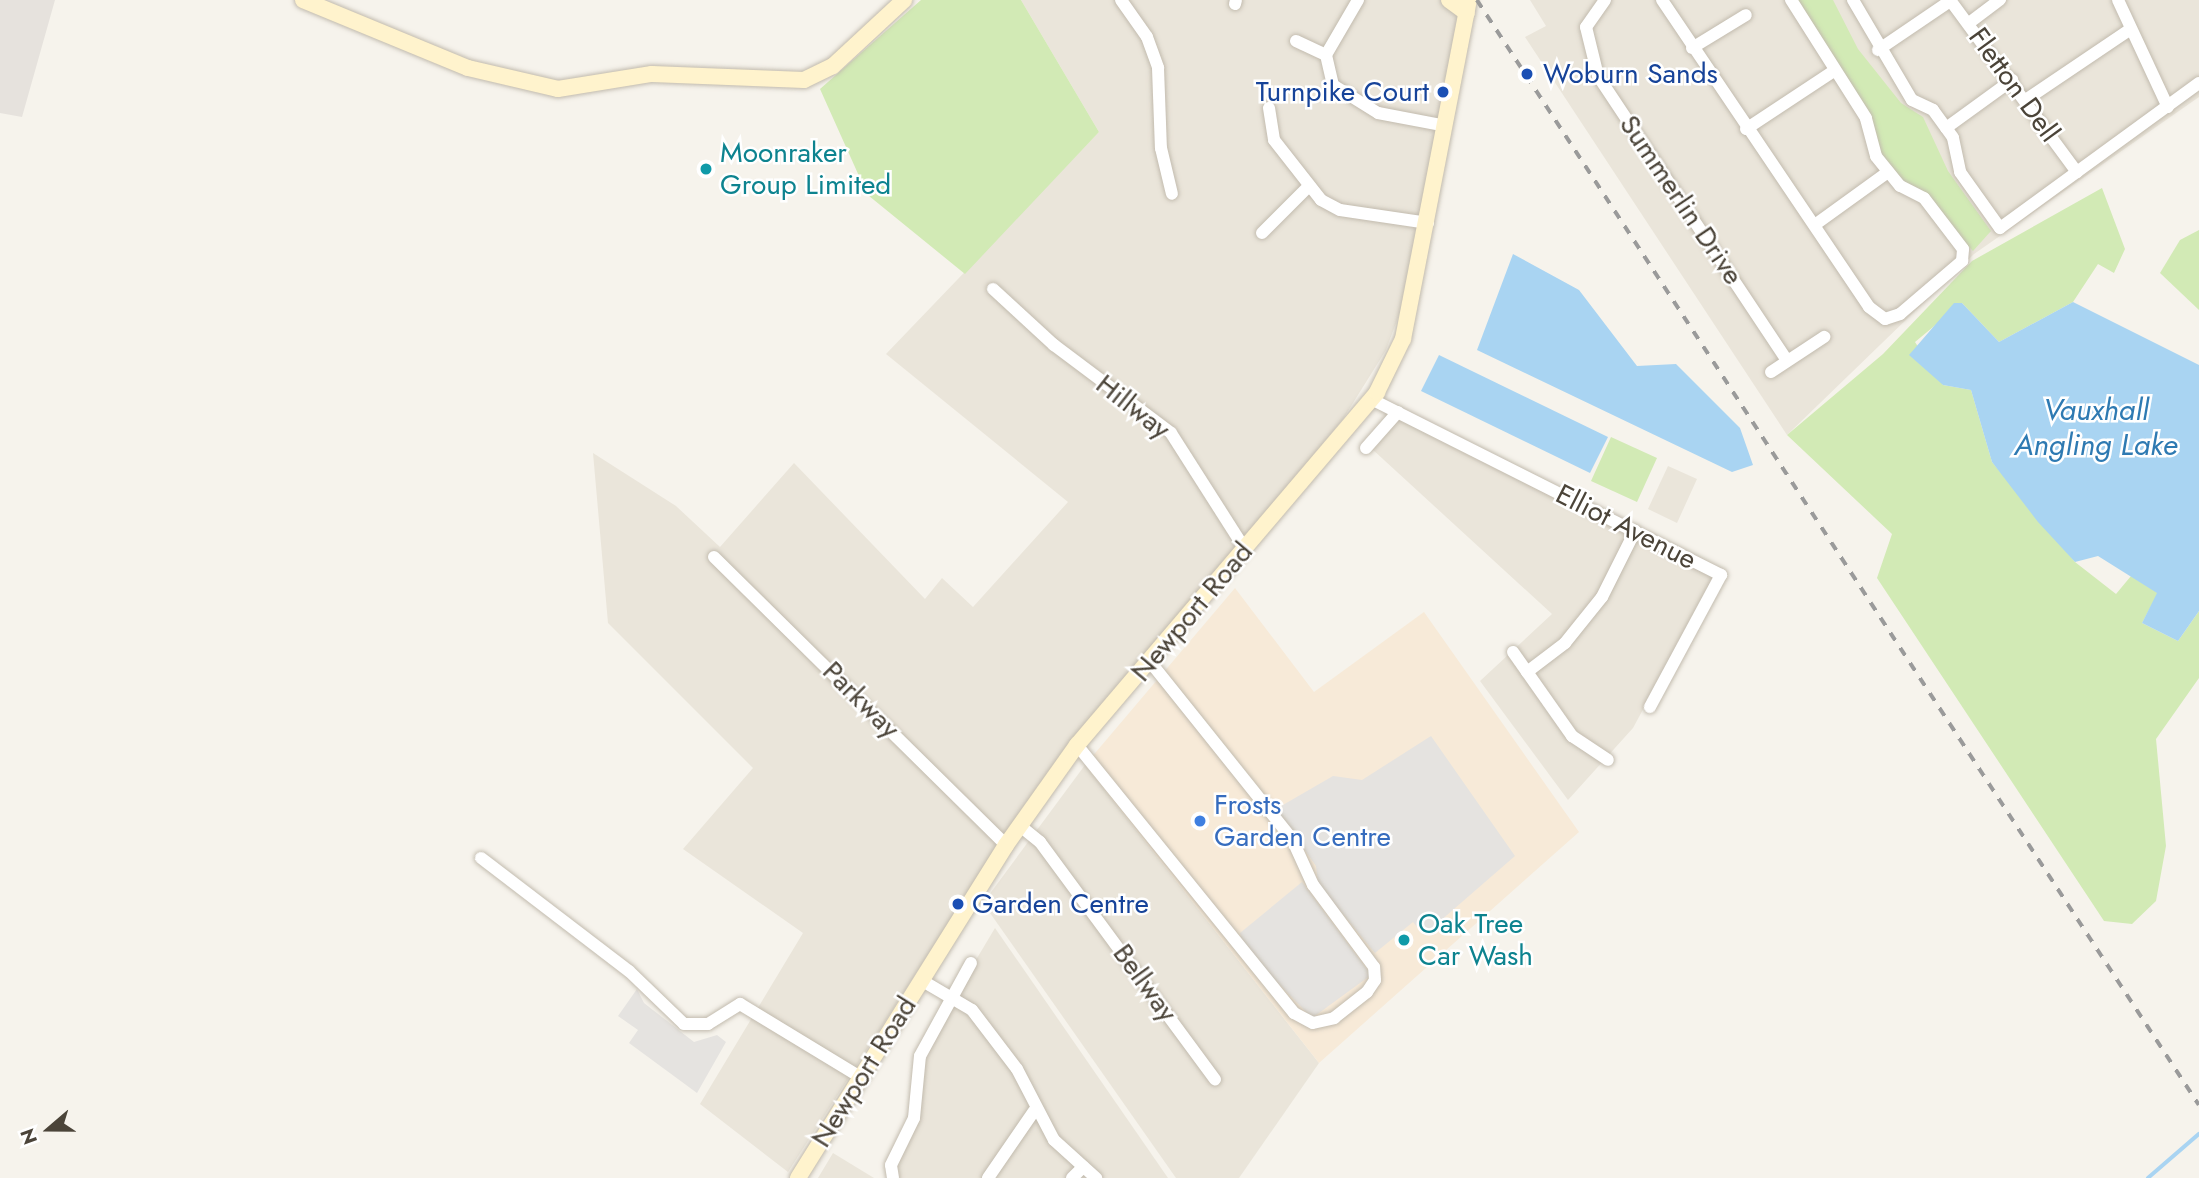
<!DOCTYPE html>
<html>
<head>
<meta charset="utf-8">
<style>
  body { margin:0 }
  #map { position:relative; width:2199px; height:1178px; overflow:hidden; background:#f6f3ec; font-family:Jost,sans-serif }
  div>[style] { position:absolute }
  .residential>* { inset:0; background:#eae5da }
  .commercial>* { inset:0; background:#f7ead8 }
  .industrial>* { inset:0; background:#e6e2dd }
  .green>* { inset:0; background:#d2eab5 }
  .parking>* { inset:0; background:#e5e3e0 }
  .water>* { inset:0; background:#a9d4f2 }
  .stream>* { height:3.5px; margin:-1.75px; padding:0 1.75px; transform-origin:1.75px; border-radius:1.75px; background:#a9d4f2 }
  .roads { filter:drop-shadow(0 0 2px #c2bbae) drop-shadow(0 0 2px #c2bbae) }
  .street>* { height:12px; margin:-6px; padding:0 6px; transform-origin:6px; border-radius:6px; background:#fff }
  .secondary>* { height:16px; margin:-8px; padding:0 8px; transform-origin:8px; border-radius:8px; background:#fff3cd }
  .rail>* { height:3.5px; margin-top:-1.75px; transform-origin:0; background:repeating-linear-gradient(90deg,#9a9a9a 0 9px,transparent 0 18px) }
  .dots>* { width:19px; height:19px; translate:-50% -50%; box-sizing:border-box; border:4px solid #fff; border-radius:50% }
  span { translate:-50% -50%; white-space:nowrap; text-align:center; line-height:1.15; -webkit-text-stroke:5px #fff; paint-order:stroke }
  .transit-label { font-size:28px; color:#164399 }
  .left { translate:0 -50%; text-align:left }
  .right { translate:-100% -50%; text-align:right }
  .street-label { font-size:28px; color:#4b4439 }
  .culture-label { font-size:28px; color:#0d838f }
  .shop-label { font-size:28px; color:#366cbe }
  .water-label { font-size:30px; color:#2e7ab2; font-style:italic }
  .north { position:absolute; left:14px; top:1094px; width:70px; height:70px; -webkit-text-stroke:5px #fff; paint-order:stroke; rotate:250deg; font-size:19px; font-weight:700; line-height:28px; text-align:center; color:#4b4439 }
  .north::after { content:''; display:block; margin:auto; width:24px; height:32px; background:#4b4439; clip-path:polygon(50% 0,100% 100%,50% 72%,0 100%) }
</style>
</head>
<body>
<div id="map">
  <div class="residential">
    <div style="clip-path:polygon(1021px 0,1463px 0,1406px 296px,1386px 350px,1343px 419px,1023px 807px,788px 1172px,700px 1104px,803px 933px,683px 849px,753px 768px,608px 623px,593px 453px,676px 506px,720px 547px,794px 463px,925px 599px,942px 578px,973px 607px,1068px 502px,886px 354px,1099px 132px)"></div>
    <div style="clip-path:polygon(1530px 0,2199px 0,2199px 97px,1974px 254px,1787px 435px,1525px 37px,1546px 26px)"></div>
    <div style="clip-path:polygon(1399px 418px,1715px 576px,1633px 728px,1568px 800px,1480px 681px,1552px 614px,1372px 449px)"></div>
    <div style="clip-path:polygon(1668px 466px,1697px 479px,1677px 523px,1648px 509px)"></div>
    <div style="clip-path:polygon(1085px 765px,1319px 1063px,1239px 1178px,1176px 1178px,983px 903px)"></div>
    <div style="clip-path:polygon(995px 928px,1168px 1178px,890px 1178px,936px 1027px)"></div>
    <div style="clip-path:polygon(833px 1153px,874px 1178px,818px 1178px)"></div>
  </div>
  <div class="commercial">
    <div style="clip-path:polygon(1235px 588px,1314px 692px,1424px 612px,1579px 832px,1319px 1063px,1085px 765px)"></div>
  </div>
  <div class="industrial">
    <div style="clip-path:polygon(0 0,55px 0,22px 117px,0 113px)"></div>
  </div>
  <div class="green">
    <div style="clip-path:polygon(921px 0,1021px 0,1099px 132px,965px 274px,858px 187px,859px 176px,820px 89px)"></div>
    <div style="clip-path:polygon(1796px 0,1833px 0,1858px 49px,1901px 103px,1923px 117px,1948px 171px,1991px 231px,1973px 251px,1880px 157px,1866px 117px)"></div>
    <div style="clip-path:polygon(2102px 188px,2125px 249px,2114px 273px,2098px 264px,2073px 302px,1999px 342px,1962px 303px,1915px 342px,1943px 385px,1971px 390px,1992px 462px,2075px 562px,2116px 594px,2131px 576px,2158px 593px,2142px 623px,2178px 641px,2199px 611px,2199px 678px,2156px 739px,2166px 846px,2156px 901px,2132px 924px,2104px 921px,1877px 578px,1892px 534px,1787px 435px,1883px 354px,1972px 261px)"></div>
    <div style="clip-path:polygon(2199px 230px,2199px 310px,2160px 273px,2180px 240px)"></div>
    <div style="clip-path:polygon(1611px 437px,1657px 458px,1637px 502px,1591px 481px)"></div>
  </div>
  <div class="parking">
    <div style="clip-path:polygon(1431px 736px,1515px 856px,1424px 935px,1413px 922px,1375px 953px,1318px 884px,1316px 866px,1276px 809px,1333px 776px,1362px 780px)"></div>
    <div style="clip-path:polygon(1302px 882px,1371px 975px,1312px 1018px,1244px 948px,1240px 933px)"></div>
    <div style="clip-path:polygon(637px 989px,644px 1003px,694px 1042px,717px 1035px,726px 1042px,697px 1093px,629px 1043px,638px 1030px,618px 1016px)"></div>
  </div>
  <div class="water">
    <div style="clip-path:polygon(1513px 254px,1579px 290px,1637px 366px,1676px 364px,1740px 428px,1753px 465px,1732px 472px,1477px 350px)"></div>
    <div style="clip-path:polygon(2073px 302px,2199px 365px,2199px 611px,2178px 641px,2142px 623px,2157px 593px,2098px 556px,2075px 562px,2038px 522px,1992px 462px,1971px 390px,1943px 385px,1909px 355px,1954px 303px,1962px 303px,1999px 342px)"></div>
    <div style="clip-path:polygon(1439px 355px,1608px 437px,1590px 473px,1421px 391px)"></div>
  </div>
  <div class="stream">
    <div style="left:2148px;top:1178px;width:67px;rotate:-40.8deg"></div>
  </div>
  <div class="roads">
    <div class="street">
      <div style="left:1121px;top:0;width:45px;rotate:54.9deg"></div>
      <div style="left:1147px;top:37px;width:33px;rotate:70deg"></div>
      <div style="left:1158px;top:68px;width:80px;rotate:87.9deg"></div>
      <div style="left:1161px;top:148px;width:47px;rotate:76.6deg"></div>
      <div style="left:1358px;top:0;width:64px;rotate:120.2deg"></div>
      <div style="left:1326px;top:55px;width:31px;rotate:77deg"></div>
      <div style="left:1333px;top:85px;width:53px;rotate:31.9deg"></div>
      <div style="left:1378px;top:113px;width:69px;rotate:10.8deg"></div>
      <div style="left:1605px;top:0;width:33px;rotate:125deg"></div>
      <div style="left:1586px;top:27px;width:50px;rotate:76.2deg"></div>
      <div style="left:1598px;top:76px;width:342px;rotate:56.4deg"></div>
      <div style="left:1662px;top:0;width:370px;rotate:56deg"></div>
      <div style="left:1869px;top:307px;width:20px;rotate:37deg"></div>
      <div style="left:1885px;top:319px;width:16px;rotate:-18deg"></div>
      <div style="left:1900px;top:314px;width:82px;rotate:-40.5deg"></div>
      <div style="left:1962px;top:261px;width:12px;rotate:-85deg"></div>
      <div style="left:1963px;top:249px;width:64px;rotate:-127.4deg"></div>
      <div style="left:1924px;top:198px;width:27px;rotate:-153deg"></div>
      <div style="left:1900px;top:186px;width:38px;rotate:-129deg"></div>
      <div style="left:1876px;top:156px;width:39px;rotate:-105deg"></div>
      <div style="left:1866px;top:118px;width:140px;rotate:-122.4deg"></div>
      <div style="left:1853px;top:0;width:116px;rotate:59.5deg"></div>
      <div style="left:1912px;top:100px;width:23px;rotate:25deg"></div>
      <div style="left:1933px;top:110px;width:34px;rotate:54deg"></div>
      <div style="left:1953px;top:138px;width:35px;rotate:78deg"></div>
      <div style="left:1960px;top:172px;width:69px;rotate:54.5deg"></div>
      <div style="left:2000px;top:228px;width:246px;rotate:-36.1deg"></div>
      <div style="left:1950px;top:0;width:214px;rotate:53.6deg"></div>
      <div style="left:2118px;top:0;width:118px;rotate:65deg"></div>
      <div style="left:1235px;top:4px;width:4px;rotate:-76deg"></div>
      <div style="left:1969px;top:23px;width:39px;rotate:-37deg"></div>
      <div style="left:1296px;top:41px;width:33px;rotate:25deg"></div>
      <div style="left:1692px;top:48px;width:63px;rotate:-31.4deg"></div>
      <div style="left:1878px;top:50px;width:87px;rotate:-34.2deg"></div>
      <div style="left:2027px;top:99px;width:122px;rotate:-34deg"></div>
      <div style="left:1269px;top:108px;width:32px;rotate:81deg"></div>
      <div style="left:1274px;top:140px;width:76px;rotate:51.9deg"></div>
      <div style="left:1321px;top:200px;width:21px;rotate:28deg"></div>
      <div style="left:1340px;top:210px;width:89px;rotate:8.4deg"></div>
      <div style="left:1946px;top:128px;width:82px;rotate:-36deg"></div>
      <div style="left:1746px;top:129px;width:103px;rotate:-33.5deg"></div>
      <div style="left:1816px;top:224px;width:89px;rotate:-35.8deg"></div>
      <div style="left:1262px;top:233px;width:65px;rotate:-45deg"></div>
      <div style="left:993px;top:289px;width:83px;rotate:42.6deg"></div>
      <div style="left:1054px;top:345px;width:146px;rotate:36.9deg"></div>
      <div style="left:1171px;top:433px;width:138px;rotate:57.5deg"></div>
      <div style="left:1771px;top:372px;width:64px;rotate:-33.4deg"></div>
      <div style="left:1371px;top:399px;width:392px;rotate:26.7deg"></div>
      <div style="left:1721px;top:575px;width:150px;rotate:118.3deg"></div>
      <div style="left:1366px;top:448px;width:48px;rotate:-48.4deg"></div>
      <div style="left:714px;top:557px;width:410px;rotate:44.6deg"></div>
      <div style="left:1513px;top:652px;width:103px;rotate:54.9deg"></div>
      <div style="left:1572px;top:736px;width:43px;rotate:33.7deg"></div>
      <div style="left:1527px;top:672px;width:48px;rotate:-37.3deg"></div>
      <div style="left:1565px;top:643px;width:59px;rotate:-51.2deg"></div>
      <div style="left:1602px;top:597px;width:74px;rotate:-63.4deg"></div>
      <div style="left:1077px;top:745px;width:345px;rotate:51deg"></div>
      <div style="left:1294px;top:1013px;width:21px;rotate:28deg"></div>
      <div style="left:1313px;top:1023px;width:22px;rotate:-13deg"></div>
      <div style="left:1334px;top:1018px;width:42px;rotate:-38.2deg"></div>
      <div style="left:1367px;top:992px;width:14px;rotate:-56deg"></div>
      <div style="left:1375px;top:980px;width:13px;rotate:-94deg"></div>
      <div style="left:1374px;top:967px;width:102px;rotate:-126.6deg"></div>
      <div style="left:1313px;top:885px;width:51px;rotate:-114.5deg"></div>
      <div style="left:1292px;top:839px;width:226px;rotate:-128.7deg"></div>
      <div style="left:1019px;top:825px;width:27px;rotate:39deg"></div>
      <div style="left:1040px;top:842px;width:295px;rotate:53.6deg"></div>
      <div style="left:481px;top:858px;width:186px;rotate:37.4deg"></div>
      <div style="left:629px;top:971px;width:76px;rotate:43.9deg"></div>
      <div style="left:684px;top:1024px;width:24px"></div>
      <div style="left:708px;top:1024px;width:38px;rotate:-32deg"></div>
      <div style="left:740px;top:1004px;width:140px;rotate:31.3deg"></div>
      <div style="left:921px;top:980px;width:59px;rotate:30.5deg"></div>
      <div style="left:972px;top:1010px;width:74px;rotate:52.7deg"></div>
      <div style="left:1017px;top:1069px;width:80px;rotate:62.5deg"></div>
      <div style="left:1054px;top:1140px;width:57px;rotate:42.1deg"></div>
      <div style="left:893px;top:1178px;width:13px;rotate:-99deg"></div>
      <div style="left:891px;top:1165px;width:52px;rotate:-63.9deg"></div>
      <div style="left:914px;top:1118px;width:62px;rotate:-84.5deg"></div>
      <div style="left:920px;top:1056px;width:106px;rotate:-61.3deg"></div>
      <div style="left:988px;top:1178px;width:81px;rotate:-55.5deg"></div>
      <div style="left:1072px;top:1178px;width:16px;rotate:-45deg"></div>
    </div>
    <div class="secondary">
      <div style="left:303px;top:0;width:178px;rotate:22.4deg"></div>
      <div style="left:468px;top:68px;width:92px;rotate:13.1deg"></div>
      <div style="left:558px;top:89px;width:95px;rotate:-9.1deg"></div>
      <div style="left:652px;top:74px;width:152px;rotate:2.3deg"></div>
      <div style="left:804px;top:80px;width:32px;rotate:-26deg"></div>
      <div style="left:833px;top:66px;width:97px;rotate:-42.9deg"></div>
      <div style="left:1449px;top:0;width:22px;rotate:36deg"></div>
      <div style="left:798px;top:1178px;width:393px;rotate:-58deg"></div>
      <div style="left:1006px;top:845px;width:123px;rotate:-54.6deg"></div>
      <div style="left:1077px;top:745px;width:463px;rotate:-49.6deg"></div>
      <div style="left:1377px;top:392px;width:59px;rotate:-63.9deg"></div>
      <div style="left:1403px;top:339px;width:345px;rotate:-79deg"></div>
    </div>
  </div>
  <div class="rail">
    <div style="left:1477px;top:0;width:1320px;rotate:56.84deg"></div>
  </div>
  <div class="dots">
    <div style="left:1527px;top:74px;background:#1a4fb4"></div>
    <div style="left:1443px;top:92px;background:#1a4fb4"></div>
    <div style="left:706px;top:169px;background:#0f9aa8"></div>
    <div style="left:1200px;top:821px;background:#3f7fe0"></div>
    <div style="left:958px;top:904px;background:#1a4fb4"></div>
    <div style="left:1404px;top:940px;background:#0f9aa8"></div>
  </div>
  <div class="transit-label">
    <span class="left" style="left:1543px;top:74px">Woburn Sands</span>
    <span class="right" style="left:1429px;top:92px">Turnpike Court</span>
    <span class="left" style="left:972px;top:904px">Garden Centre</span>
  </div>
  <div class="street-label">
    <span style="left:2014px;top:85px;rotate:54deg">Fletton Dell</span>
    <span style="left:1681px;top:200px;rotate:56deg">Summerlin Drive</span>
    <span style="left:1133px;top:407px;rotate:38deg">Hillway</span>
    <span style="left:1626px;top:527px;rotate:27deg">Elliot Avenue</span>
    <span style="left:1192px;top:612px;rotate:-50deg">Newport Road</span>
    <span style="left:861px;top:700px;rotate:45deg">Parkway</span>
    <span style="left:1145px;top:983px;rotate:54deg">Bellway</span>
    <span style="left:864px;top:1072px;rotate:-58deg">Newport Road</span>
  </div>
  <div class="culture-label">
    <span class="left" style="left:720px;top:169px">Moonraker<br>Group Limited</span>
    <span class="left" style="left:1418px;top:940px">Oak Tree<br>Car Wash</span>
  </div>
  <div class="shop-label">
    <span class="left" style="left:1214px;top:821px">Frosts<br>Garden Centre</span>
  </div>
  <div class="water-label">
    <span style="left:2096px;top:427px">Vauxhall<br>Angling Lake</span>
  </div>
  <div class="north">N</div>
</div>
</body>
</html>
